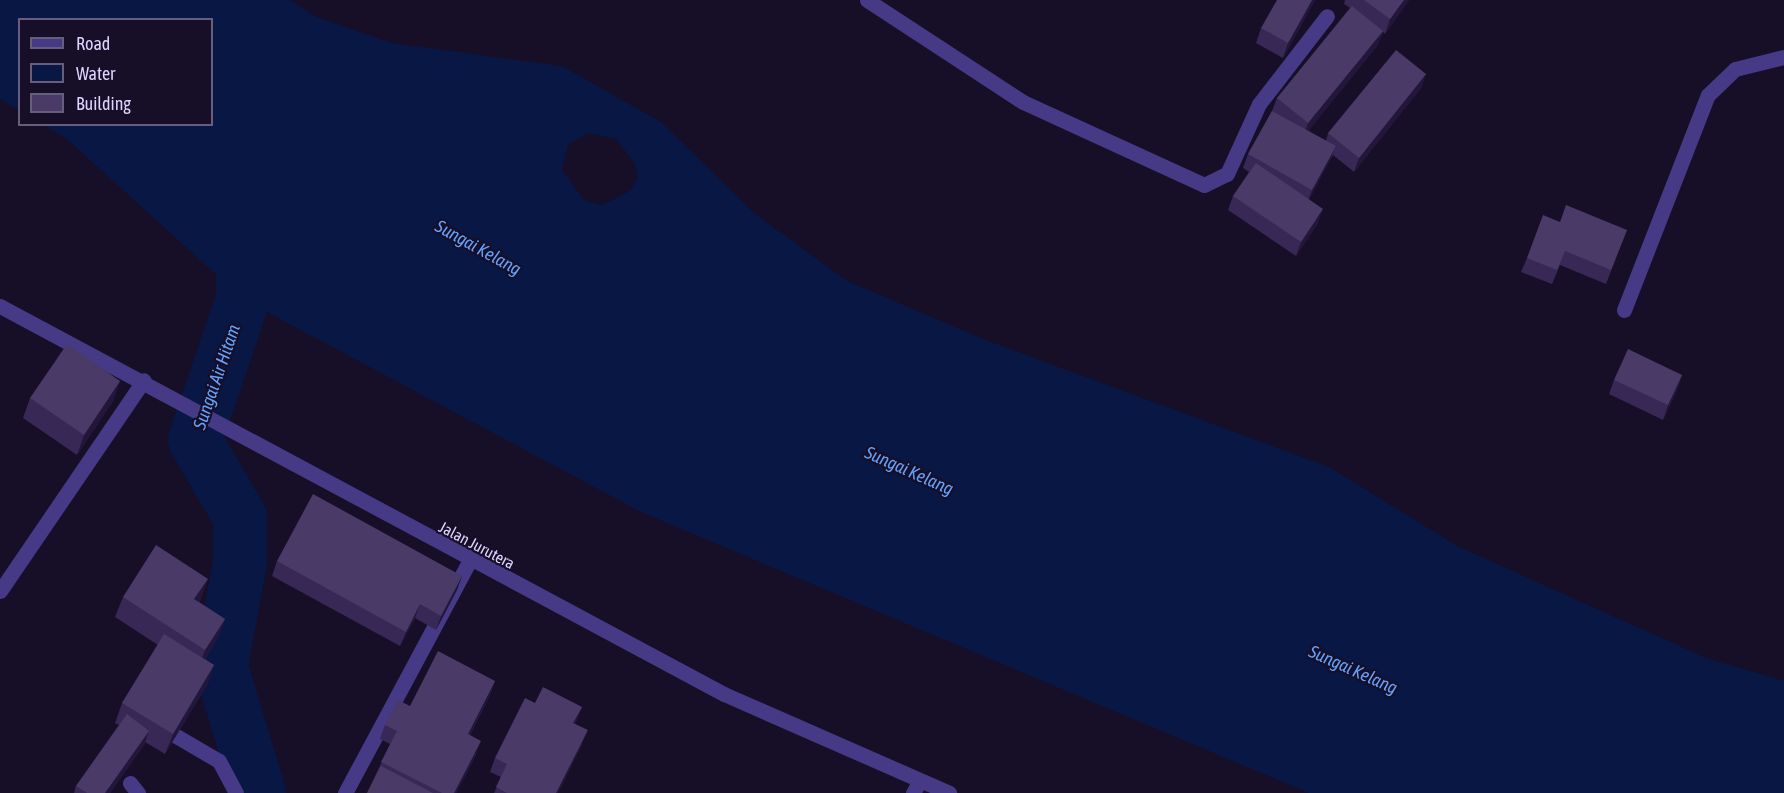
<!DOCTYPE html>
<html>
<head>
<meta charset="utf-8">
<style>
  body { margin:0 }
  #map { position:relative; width:1784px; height:793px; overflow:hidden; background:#160f27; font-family:"Asap Condensed",sans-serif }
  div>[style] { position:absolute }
  .water>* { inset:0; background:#091745 }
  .river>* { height:54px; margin:-27px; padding:0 27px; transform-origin:27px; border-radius:27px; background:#091745 }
  .service>* { height:15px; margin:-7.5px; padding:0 7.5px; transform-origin:7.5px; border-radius:7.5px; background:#463986 }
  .minor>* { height:15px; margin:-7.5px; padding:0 7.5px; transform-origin:7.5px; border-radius:7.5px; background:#463986 }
  .tertiary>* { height:15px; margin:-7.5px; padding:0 7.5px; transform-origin:7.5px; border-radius:7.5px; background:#463986 }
  .wall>* { inset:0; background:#372855 }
  .shaded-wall>* { inset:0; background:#22163b }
  .building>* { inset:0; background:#493a67 }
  span { translate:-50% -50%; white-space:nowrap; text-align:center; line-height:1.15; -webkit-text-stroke:4.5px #160f27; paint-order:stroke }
  .street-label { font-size:16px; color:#dfd4ff }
  .water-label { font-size:18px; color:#62a2ff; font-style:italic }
  .legend { position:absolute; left:18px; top:18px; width:195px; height:108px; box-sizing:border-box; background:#160f27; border:2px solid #665e7d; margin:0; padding:8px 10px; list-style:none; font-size:18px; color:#dfd4ff }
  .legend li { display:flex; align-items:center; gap:12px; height:30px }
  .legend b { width:30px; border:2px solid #665e7d }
</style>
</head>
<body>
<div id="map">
  <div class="water">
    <div style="clip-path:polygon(evenodd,0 0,290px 0,314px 16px,391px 43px,562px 66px,661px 122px,755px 214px,847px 281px,983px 339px,1329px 467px,1457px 546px,1706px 658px,1784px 681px,1784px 793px,1309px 793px,641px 512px,243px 299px,67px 139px,43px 125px,212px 124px,212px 20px,20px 20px,19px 110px,0 99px,0 0,588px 133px,616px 139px,635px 164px,638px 177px,631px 190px,603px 205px,585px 201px,562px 170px,568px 145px,588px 133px)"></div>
  </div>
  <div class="river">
    <div style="left:243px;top:226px;width:73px;rotate:90deg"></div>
    <div style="left:243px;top:299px;width:149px;rotate:108.8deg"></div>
    <div style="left:195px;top:440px;width:89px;rotate:59.7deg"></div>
    <div style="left:240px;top:517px;width:45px;rotate:90deg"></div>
    <div style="left:240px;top:562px;width:107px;rotate:100.3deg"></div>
    <div style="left:221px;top:667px;width:132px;rotate:73.2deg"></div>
  </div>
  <div class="service">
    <div style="left:1624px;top:310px;width:231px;rotate:-68.7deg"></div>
    <div style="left:1708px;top:95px;width:37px;rotate:-44deg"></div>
    <div style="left:1735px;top:69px;width:50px;rotate:-13.8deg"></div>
    <div style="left:159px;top:726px;width:69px;rotate:30.3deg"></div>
    <div style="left:219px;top:761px;width:36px;rotate:62deg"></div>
    <div style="left:130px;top:783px;width:13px;rotate:51deg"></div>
    <div style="left:913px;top:793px;width:13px;rotate:-61deg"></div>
  </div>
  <div class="minor">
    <div style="left:867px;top:0;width:186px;rotate:33.2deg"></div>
    <div style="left:1023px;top:102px;width:199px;rotate:24.6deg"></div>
    <div style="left:1204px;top:185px;width:25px;rotate:-26deg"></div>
    <div style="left:1227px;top:174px;width:77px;rotate:-65.4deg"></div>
    <div style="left:1259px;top:104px;width:111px;rotate:-52.3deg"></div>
    <div style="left:0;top:591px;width:255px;rotate:-55.7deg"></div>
    <div style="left:345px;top:793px;width:262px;rotate:-61.8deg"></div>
  </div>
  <div class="tertiary">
    <div style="left:0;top:306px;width:821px;rotate:28.19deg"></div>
    <div style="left:724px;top:694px;width:246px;rotate:23.7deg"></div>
  </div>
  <div class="wall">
    <div style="clip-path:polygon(1312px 0,1315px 0,1314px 2px,1283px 58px,1256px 43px,1261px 28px)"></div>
    <div style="clip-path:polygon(1345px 0,1409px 0,1385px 34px,1383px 32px,1377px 46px,1308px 131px,1326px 141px,1328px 133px,1426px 74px,1421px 88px,1354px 172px,1333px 155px,1330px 160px,1309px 199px,1318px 223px,1296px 256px,1228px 210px,1233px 196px,1249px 172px,1243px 168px,1248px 154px,1272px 111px,1277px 98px,1350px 8px,1344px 4px)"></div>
    <div style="clip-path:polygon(1560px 222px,1627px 230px,1606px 284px,1560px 265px,1552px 284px,1521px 272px,1527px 258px)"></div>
    <div style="clip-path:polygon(1682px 375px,1677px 390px,1663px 420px,1609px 394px,1614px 380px)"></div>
    <div style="clip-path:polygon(120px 381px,113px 401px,77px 455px,23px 418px,30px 398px)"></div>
    <div style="clip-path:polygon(277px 561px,462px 576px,457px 590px,436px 630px,415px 618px,400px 646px,272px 576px)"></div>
    <div style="clip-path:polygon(123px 597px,201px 599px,199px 602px,225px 619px,217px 639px,205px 659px,214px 665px,207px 685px,165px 754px,145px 742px,144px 745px,110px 793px,74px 793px,76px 786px,119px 725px,115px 723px,122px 703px,158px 645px,115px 617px)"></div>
    <div style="clip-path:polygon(495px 681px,490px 695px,470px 735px,476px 755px,456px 793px,367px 793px,390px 744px,380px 739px,385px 725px,410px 706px)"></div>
    <div style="clip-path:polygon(582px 707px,575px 724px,582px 744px,558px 793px,494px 793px,501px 777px,490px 772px,495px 758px)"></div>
  </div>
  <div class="shaded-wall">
    <div style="clip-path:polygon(1312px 0,1315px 0,1314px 2px,1283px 58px,1288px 43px)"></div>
    <div style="clip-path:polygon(1404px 0,1409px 0,1385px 34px,1390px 19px)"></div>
    <div style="clip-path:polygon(1383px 31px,1377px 46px,1303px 138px,1308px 123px)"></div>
    <div style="clip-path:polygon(1426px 74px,1421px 88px,1354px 172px,1359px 158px)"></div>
    <div style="clip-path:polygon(1336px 146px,1330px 160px,1307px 204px,1312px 190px)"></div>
    <div style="clip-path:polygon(1323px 209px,1318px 223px,1296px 256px,1301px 242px)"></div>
    <div style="clip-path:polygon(1682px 375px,1677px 390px,1663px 420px,1668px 405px)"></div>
    <div style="clip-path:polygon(120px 381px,113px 401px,77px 455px,84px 435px)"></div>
    <div style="clip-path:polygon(462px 576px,457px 590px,436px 630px,441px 616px)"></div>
    <div style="clip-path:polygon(208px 579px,201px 599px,187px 620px,194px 599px)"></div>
    <div style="clip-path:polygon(420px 604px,415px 618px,400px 646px,406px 632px)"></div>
    <div style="clip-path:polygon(225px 619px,217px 639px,198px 670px,205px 650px)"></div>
    <div style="clip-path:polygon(214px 665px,207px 685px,165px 754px,173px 734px)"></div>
    <div style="clip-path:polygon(495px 681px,490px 695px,463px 748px,468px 734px)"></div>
    <div style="clip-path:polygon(582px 707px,576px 721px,568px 737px,573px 723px)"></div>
    <div style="clip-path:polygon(588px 730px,582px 744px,558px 793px,556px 793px)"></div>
    <div style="clip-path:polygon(149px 731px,144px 745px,110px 793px,105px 793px)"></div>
    <div style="clip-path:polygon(481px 741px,476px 755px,456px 793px,454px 793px)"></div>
  </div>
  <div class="building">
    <div style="clip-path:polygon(1277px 0,1312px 0,1288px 43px,1261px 28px)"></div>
    <div style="clip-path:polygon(1364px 0,1404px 0,1390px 19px)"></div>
    <div style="clip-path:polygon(1352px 6px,1383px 31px,1308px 123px,1277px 98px)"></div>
    <div style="clip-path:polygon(1396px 50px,1426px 74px,1359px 158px,1328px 133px)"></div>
    <div style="clip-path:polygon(1272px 111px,1336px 146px,1312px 190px,1248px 154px)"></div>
    <div style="clip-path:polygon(1256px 163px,1323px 209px,1301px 242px,1233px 196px)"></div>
    <div style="clip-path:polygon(1566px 205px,1627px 230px,1611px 270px,1565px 251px,1557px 270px,1527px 258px,1543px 215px,1560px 222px)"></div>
    <div style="clip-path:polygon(67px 344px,120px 381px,84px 435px,30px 398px)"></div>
    <div style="clip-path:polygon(1628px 349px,1682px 375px,1668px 405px,1614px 380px)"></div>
    <div style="clip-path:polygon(313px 494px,462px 576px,441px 616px,420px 604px,406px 632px,277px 561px)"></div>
    <div style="clip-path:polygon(156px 545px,208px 579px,194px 599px,225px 619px,205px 650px,123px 597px)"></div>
    <div style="clip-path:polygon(164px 634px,214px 665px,173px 734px,122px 703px)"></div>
    <div style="clip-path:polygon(438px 651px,495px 681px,468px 734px,481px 741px,454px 793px,442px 793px,381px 762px,397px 731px,385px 725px,398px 700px,410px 706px)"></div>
    <div style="clip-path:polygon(543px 687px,582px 707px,573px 723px,588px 730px,556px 793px,507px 793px,496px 787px,507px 764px,495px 758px,525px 698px,535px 703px)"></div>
    <div style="clip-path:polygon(127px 714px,149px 731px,105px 793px,87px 793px,76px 786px)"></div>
    <div style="clip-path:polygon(381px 766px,433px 793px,367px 793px)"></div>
  </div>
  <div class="street-label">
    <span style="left:477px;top:545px;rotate:28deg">Jalan Jurutera</span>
  </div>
  <div class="water-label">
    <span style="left:478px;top:248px;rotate:29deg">Sungai Kelang</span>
    <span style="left:217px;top:377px;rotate:-71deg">Sungai Air Hitam</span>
    <span style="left:909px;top:471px;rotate:24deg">Sungai Kelang</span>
    <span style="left:1353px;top:670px;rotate:24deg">Sungai Kelang</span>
  </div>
  <ul class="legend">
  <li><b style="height:8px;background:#463986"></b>Road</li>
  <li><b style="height:16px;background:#091745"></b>Water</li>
  <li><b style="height:16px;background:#493a67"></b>Building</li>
  </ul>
</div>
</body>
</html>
